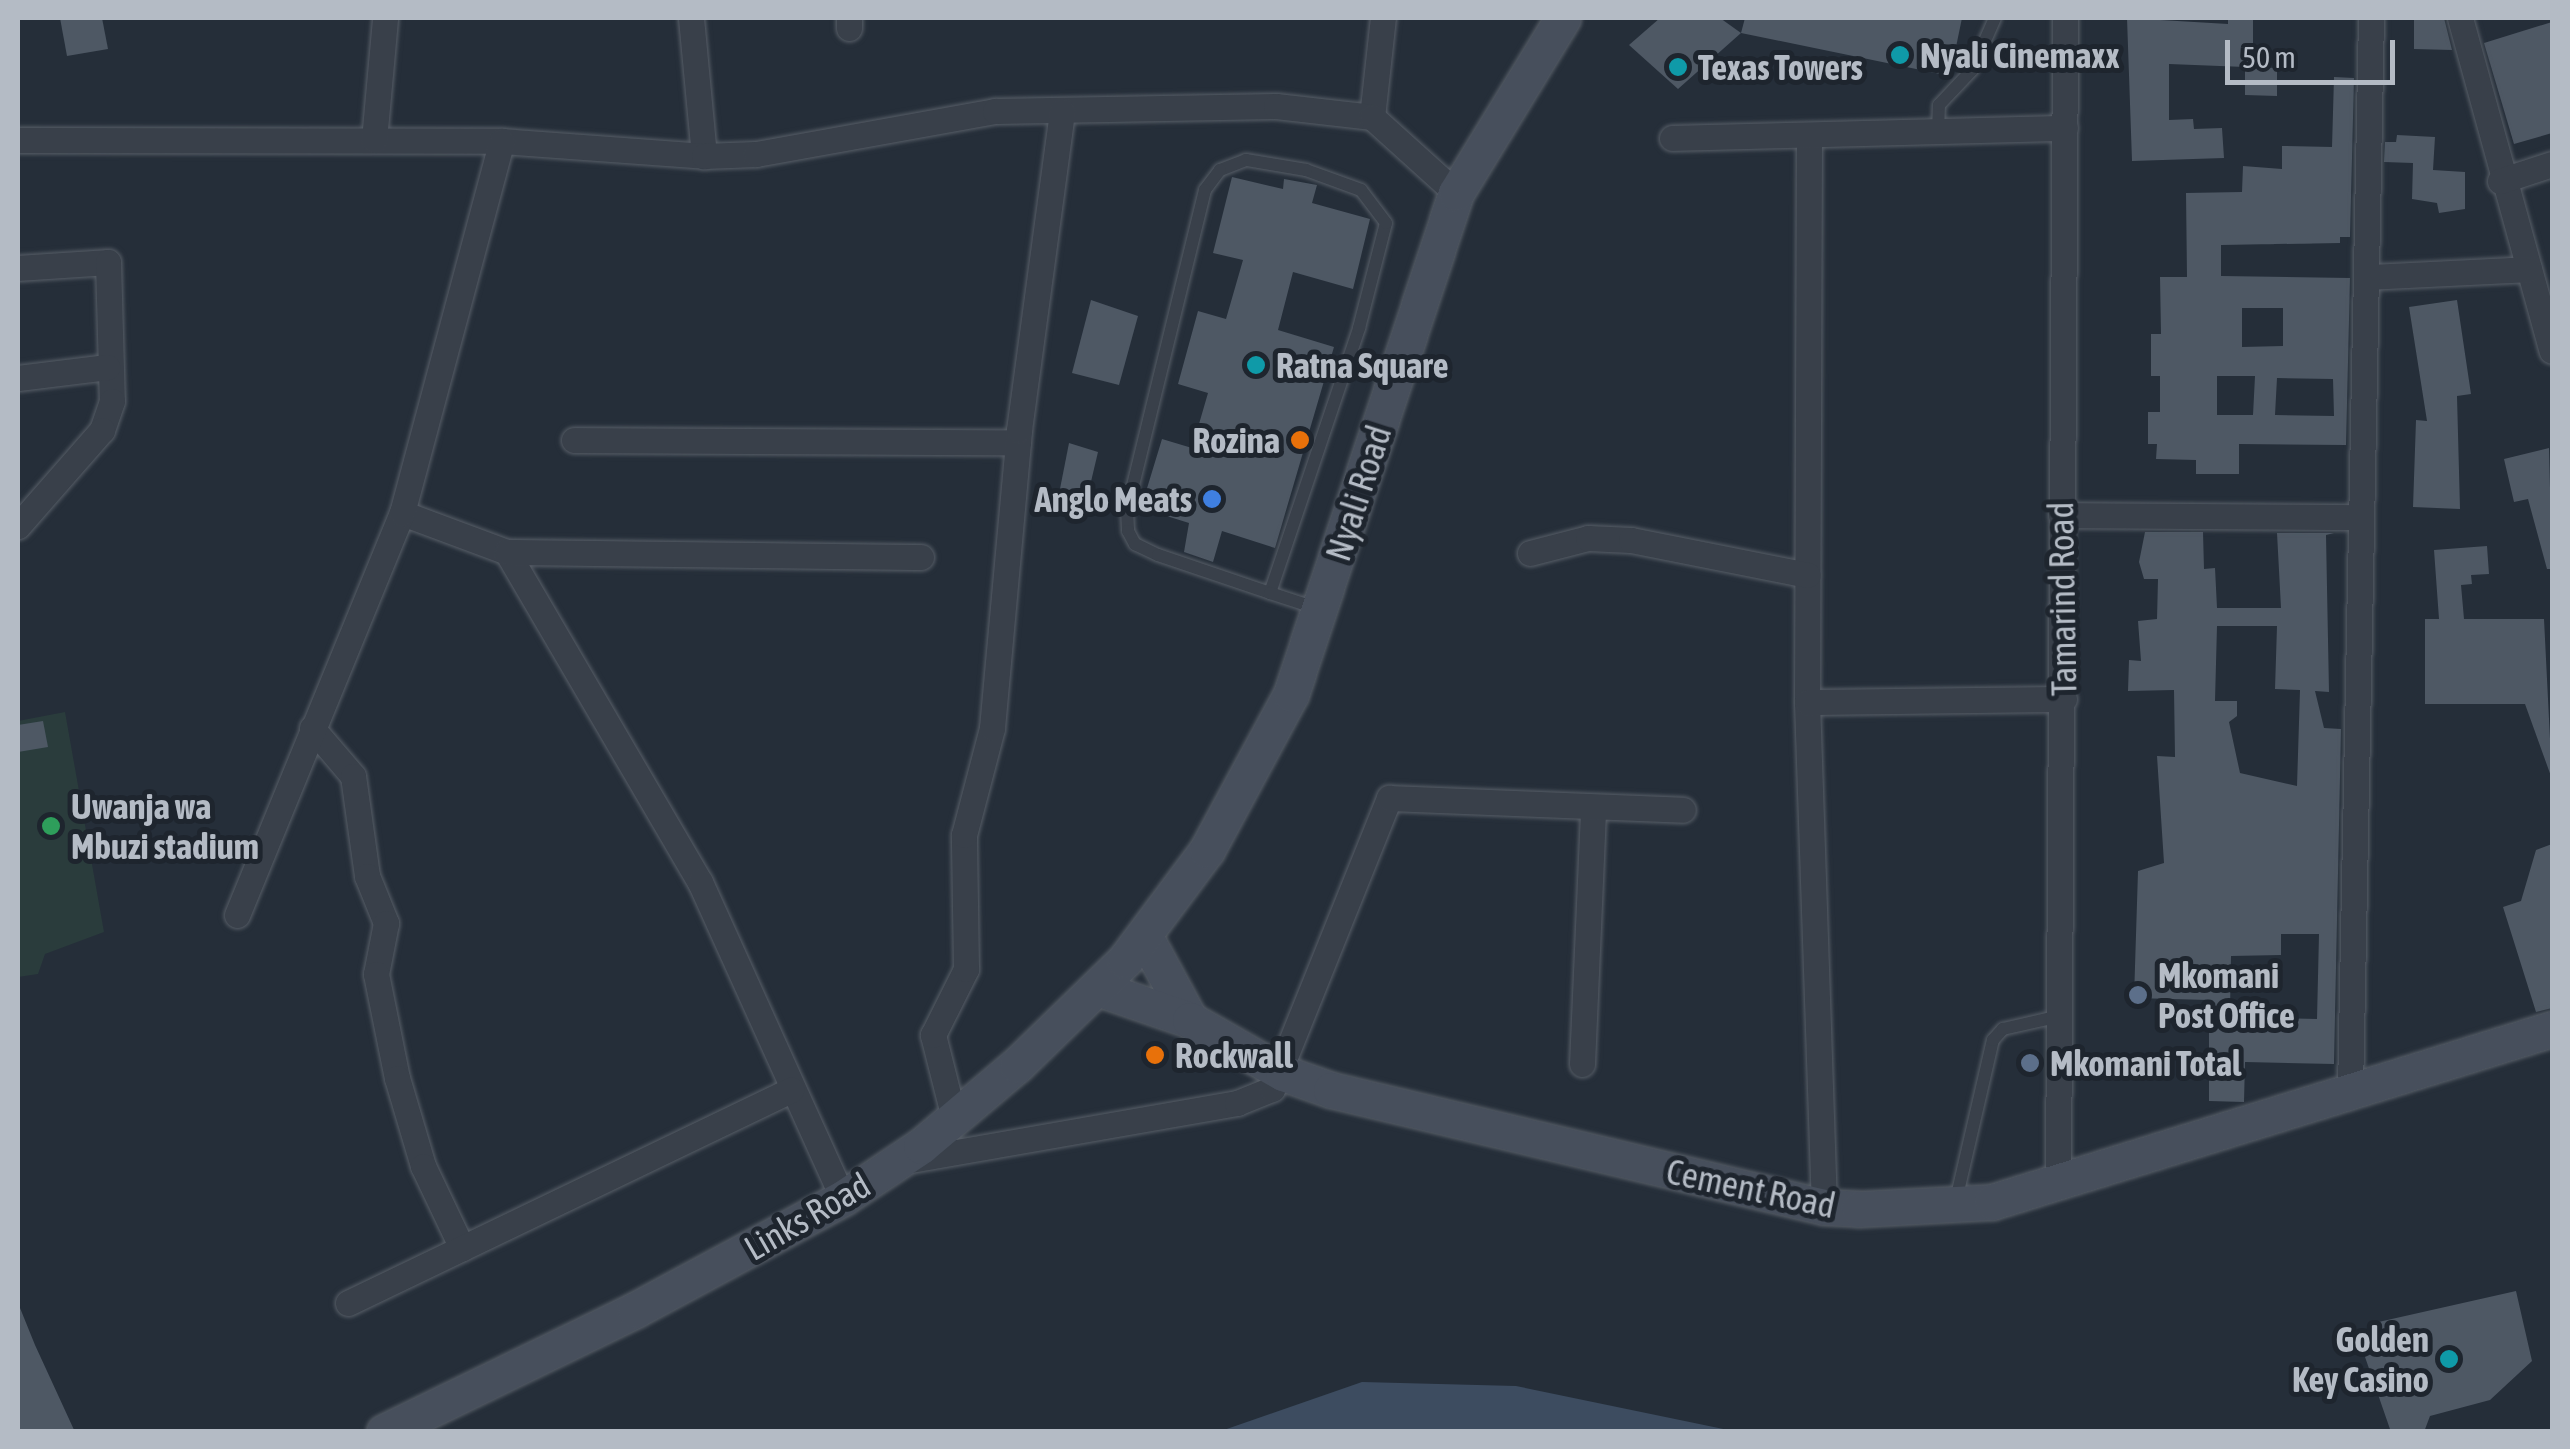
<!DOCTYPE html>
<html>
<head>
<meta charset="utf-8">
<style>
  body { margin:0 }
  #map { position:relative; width:2570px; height:1449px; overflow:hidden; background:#252e39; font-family:"Asap Condensed",sans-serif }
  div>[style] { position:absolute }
  .green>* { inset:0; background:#2a3c3c }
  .water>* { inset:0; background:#3d4c60 }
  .building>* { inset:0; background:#4e5864 }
  .roads { filter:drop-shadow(0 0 2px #575e67) drop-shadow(0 0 2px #575e67) }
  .lane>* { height:12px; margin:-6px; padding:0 6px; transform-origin:6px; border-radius:6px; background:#39404a }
  .street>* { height:25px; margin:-12.5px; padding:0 12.5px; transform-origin:12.5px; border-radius:12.5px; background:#39404a }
  .secondary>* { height:35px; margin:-17.5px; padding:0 17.5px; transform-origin:17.5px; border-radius:17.5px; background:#474f5c }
  .dots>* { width:28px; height:28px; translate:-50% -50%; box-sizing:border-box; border:5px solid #1e252e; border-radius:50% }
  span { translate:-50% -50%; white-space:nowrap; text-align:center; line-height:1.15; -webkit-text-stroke:10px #1e252e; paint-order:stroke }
  .poi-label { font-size:35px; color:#b4bbc5; font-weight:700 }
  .left { translate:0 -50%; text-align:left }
  .right { translate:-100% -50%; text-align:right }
  .street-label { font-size:35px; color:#b4bbc5 }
  .frame { position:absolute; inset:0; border:20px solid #b4bbc5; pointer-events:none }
  .scale { position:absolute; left:2225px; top:40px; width:170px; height:45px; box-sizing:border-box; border:5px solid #b4bbc5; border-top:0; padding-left:12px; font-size:30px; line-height:35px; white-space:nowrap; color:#b4bbc5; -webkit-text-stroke:8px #1e252e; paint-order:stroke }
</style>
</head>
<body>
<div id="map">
  <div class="green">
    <div style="clip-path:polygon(65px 712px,104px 932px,45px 954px,38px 974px,18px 977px,18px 721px)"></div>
  </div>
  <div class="water">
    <div style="clip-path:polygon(1362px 1382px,1516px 1386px,1733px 1431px,1221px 1431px)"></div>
  </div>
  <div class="building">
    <div style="clip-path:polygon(60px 18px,102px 18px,108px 49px,67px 56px)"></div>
    <div style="clip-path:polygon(1660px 18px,1720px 18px,1741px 33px,1678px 89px,1629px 45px)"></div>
    <div style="clip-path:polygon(1745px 18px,1962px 18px,1950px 76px,1741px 33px)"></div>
    <div style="clip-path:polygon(2127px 18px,2228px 24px,2228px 18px,2253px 18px,2253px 67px,2277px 68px,2277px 96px,2245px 95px,2245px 67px,2169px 64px,2169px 120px,2193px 119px,2194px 129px,2222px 128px,2224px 158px,2132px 161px)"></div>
    <div style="clip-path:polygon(2414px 18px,2444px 18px,2452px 50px,2414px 49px)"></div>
    <div style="clip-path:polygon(2552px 22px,2552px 133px,2514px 144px,2484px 43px)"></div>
    <div style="clip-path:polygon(evenodd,2334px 77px,2354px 78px,2350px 237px,2340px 237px,2340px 243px,2221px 245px,2221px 276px,2350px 278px,2346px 445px,2239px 444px,2239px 474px,2196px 474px,2196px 460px,2156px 459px,2157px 444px,2148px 444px,2148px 412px,2160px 412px,2160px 376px,2151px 376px,2151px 334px,2161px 334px,2160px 277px,2187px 277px,2186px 193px,2242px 192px,2243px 166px,2282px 169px,2282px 146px,2332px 147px,2334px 77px,2242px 308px,2283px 308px,2283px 346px,2242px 347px,2242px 308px,2334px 77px,2217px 376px,2255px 376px,2253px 415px,2217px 415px,2217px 376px,2334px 77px,2277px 378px,2333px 379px,2334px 416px,2275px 415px,2277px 378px)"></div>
    <div style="clip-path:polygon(2397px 135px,2435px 137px,2433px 170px,2465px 172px,2465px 209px,2439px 213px,2437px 203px,2412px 199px,2413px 163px,2384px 162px,2385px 142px,2396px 142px)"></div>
    <div style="clip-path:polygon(1232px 177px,1283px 189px,1284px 179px,1317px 185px,1312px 203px,1370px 219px,1353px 289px,1293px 272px,1278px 330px,1334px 347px,1275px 548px,1222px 531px,1213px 562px,1184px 552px,1189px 523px,1141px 508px,1162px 439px,1192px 448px,1208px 393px,1178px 384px,1198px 311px,1226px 319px,1243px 260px,1213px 253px)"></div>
    <div style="clip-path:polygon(1091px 300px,1138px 316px,1119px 385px,1072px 373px)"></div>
    <div style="clip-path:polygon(2457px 300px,2471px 394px,2457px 396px,2460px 509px,2413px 507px,2416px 420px,2427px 421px,2409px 307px)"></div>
    <div style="clip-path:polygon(1069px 443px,1098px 452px,1085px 507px,1058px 499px)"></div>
    <div style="clip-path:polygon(2549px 448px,2552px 569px,2547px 569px,2528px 499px,2514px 502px,2504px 459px)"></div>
    <div style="clip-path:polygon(evenodd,2145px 532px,2203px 532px,2204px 569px,2215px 568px,2217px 608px,2281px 608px,2277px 533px,2334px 533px,2326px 535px,2329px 692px,2315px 691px,2324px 728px,2341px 729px,2334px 1064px,2245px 1062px,2244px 1102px,2209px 1101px,2209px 1000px,2134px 998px,2138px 871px,2164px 863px,2157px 756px,2175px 757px,2174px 690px,2128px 691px,2129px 660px,2141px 661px,2138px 621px,2157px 619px,2158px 579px,2144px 579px,2139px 562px,2145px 532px,2217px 626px,2277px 626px,2275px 689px,2300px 690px,2297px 786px,2240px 773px,2229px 722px,2237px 716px,2237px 701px,2215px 701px,2217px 626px,2145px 532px,2281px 934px,2319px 934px,2317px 1019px,2245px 1017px,2245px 1010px,2230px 1010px,2231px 956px,2281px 955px,2281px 934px)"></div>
    <div style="clip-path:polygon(2487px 546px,2489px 574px,2471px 575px,2472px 584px,2461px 585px,2464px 619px,2544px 619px,2552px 779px,2525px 704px,2425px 704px,2425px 619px,2439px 619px,2434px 550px)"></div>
    <div style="clip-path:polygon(43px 721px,48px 747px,18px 752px,18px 725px)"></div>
    <div style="clip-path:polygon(2552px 844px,2552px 1008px,2536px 1012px,2503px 907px,2521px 901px,2536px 850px)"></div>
    <div style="clip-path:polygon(2516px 1291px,2532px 1361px,2490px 1400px,2430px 1416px,2424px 1432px,2391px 1432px,2365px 1357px,2374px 1323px)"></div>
    <div style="clip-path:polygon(18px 1303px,35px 1345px,75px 1432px,18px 1432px)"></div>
  </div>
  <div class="roads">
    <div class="lane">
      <div style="left:1938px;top:132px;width:27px;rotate:-88deg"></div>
      <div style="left:1939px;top:105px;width:48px;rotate:-46.7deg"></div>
      <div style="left:1972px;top:70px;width:57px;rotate:-66.1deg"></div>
      <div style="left:1270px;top:593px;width:280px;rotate:-71.4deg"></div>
      <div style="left:1359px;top:328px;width:108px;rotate:-75.6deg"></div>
      <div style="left:1386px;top:223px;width:41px;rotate:-127.1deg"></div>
      <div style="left:1361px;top:190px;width:59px;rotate:-160deg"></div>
      <div style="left:1306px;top:170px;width:61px;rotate:-170.5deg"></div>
      <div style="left:1246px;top:160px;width:28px;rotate:159deg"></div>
      <div style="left:1220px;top:170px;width:25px;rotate:127deg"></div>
      <div style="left:1205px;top:190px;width:329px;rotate:103.7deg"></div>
      <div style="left:1127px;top:510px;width:21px;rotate:87deg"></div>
      <div style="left:1128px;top:531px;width:15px;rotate:62deg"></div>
      <div style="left:1135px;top:544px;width:25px;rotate:26deg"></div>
      <div style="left:1158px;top:555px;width:118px;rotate:18.7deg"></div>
      <div style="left:1270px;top:593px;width:52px;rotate:18.1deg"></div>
      <div style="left:1956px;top:1200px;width:164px;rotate:-77deg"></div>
      <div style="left:1993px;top:1040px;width:15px;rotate:-48deg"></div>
      <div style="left:2003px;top:1029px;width:58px;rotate:-12.8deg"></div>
    </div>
    <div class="street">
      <div style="left:691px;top:18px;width:139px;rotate:84.6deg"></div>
      <div style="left:2460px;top:18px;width:345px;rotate:74.6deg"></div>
      <div style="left:849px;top:28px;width:10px;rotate:-90deg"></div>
      <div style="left:1372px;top:117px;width:100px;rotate:-83.7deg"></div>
      <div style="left:1809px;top:135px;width:567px;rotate:90.2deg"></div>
      <div style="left:1807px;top:702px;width:505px;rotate:88.07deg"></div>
      <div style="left:1672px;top:138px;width:393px;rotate:-1.5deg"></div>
      <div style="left:18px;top:140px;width:484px;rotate:0.1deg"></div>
      <div style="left:502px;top:141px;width:203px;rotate:4.2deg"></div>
      <div style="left:704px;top:156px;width:52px;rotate:-2.2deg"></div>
      <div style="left:756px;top:154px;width:243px;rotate:-10.2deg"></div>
      <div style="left:995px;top:111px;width:281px;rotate:-1deg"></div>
      <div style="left:1276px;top:106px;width:97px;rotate:6.5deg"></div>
      <div style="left:1372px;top:117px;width:113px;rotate:42.1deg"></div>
      <div style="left:374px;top:140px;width:122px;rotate:-84.8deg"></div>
      <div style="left:2500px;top:181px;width:55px;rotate:-18.1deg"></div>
      <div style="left:18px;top:268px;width:90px;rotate:-3.8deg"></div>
      <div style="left:108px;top:262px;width:139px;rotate:88.4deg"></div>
      <div style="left:112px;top:401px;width:31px;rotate:109deg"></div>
      <div style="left:102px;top:430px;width:128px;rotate:131.2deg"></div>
      <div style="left:2368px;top:277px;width:161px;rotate:-2.8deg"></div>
      <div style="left:18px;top:378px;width:90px;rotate:-7deg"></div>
      <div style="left:574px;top:440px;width:444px;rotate:0.3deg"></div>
      <div style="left:402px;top:513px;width:112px;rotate:20.4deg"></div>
      <div style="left:507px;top:552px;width:382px;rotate:59.7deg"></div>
      <div style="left:700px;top:882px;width:347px;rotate:65.7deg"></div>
      <div style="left:2061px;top:515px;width:297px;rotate:0.4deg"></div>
      <div style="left:507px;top:552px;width:414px;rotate:0.7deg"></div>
      <div style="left:1530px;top:553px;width:60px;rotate:-14.5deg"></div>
      <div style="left:1588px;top:538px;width:43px;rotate:2.7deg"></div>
      <div style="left:1631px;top:540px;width:180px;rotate:11.2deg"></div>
      <div style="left:1807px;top:702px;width:257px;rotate:-0.7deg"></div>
      <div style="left:312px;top:728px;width:63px;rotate:49.5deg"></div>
      <div style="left:353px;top:776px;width:101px;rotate:82deg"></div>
      <div style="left:367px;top:876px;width:51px;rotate:68deg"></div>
      <div style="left:386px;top:923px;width:52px;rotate:101.1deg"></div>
      <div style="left:376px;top:974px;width:106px;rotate:78.6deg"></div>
      <div style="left:397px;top:1078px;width:92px;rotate:73.5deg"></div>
      <div style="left:423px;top:1166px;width:91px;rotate:64.6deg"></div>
      <div style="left:237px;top:915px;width:435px;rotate:-67.7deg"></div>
      <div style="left:402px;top:513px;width:385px;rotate:-75deg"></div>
      <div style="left:1582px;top:1064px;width:257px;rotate:-87.5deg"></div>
      <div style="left:2350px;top:1090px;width:1072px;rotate:-88.88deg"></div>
      <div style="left:954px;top:1118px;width:86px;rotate:-104.2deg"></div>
      <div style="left:933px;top:1035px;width:74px;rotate:-63.4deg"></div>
      <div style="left:966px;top:969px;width:134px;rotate:-90.9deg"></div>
      <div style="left:964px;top:835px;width:111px;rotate:-75.3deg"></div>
      <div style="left:992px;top:728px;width:299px;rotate:-84.8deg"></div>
      <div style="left:1019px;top:430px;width:322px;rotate:-82.3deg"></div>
      <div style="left:905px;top:1161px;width:337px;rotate:-9.9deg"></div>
      <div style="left:1237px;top:1103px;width:38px;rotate:-22deg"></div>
      <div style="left:1272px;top:1089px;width:314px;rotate:-68.1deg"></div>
      <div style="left:1389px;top:798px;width:294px;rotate:2.3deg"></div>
      <div style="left:2058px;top:1180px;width:1162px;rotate:-89.65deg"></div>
      <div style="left:348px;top:1303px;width:492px;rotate:-25.7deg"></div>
    </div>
    <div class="secondary">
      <div style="left:1144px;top:935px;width:97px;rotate:61.6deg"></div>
      <div style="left:1100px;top:989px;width:95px;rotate:19deg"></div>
      <div style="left:1190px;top:1020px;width:107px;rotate:29.7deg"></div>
      <div style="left:1283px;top:1073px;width:51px;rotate:19.5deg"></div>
      <div style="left:1331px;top:1090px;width:507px;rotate:13.35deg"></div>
      <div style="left:1824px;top:1207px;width:35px;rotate:3deg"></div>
      <div style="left:1859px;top:1209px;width:133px;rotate:-3deg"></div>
      <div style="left:1992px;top:1202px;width:586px;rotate:-17.17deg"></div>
      <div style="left:384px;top:1432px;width:279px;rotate:-25.9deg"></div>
      <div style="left:635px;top:1310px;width:236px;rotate:-28.3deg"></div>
      <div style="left:843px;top:1198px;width:94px;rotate:-33.7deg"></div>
      <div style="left:921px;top:1146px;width:126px;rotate:-40.2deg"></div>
      <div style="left:1017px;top:1065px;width:151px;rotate:-44.2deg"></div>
      <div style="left:1125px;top:960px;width:137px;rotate:-53.3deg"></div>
      <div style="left:1207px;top:850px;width:177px;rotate:-61.7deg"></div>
      <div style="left:1291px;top:694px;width:527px;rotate:-71.77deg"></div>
      <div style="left:1456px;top:193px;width:205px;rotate:-58.6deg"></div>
    </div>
  </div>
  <div class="dots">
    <div style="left:1900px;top:55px;background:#0f9aa8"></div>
    <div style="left:1678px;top:67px;background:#0f9aa8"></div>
    <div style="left:1256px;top:365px;background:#0f9aa8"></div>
    <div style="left:1300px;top:440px;background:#e8710a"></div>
    <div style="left:1212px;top:499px;background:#3f7fe0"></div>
    <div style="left:51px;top:826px;background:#2e9e5b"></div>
    <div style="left:2138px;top:995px;background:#5c6f8a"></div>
    <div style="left:1155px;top:1055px;background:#e8710a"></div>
    <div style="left:2030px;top:1063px;background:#5c6f8a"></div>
    <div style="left:2449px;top:1359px;background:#0f9aa8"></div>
  </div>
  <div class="poi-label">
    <span class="left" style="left:1920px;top:55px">Nyali Cinemaxx</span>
    <span class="left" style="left:1698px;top:67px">Texas Towers</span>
    <span class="left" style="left:1276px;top:365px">Ratna Square</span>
    <span class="right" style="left:1280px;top:440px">Rozina</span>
    <span class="right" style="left:1192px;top:499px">Anglo Meats</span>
    <span class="left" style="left:71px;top:826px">Uwanja wa<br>Mbuzi stadium</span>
    <span class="left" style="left:2158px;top:995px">Mkomani<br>Post Office</span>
    <span class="left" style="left:1175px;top:1055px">Rockwall</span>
    <span class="left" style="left:2050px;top:1063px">Mkomani Total</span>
    <span class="right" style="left:2429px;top:1359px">Golden<br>Key Casino</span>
  </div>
  <div class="street-label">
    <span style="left:1358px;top:493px;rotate:-72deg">Nyali Road</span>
    <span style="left:2062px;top:599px;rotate:-91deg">Tamarind Road</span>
    <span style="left:1751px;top:1188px;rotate:12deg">Cement Road</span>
    <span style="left:807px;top:1216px;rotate:-30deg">Links Road</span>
  </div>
  <div class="frame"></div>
  <div class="scale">50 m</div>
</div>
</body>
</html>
